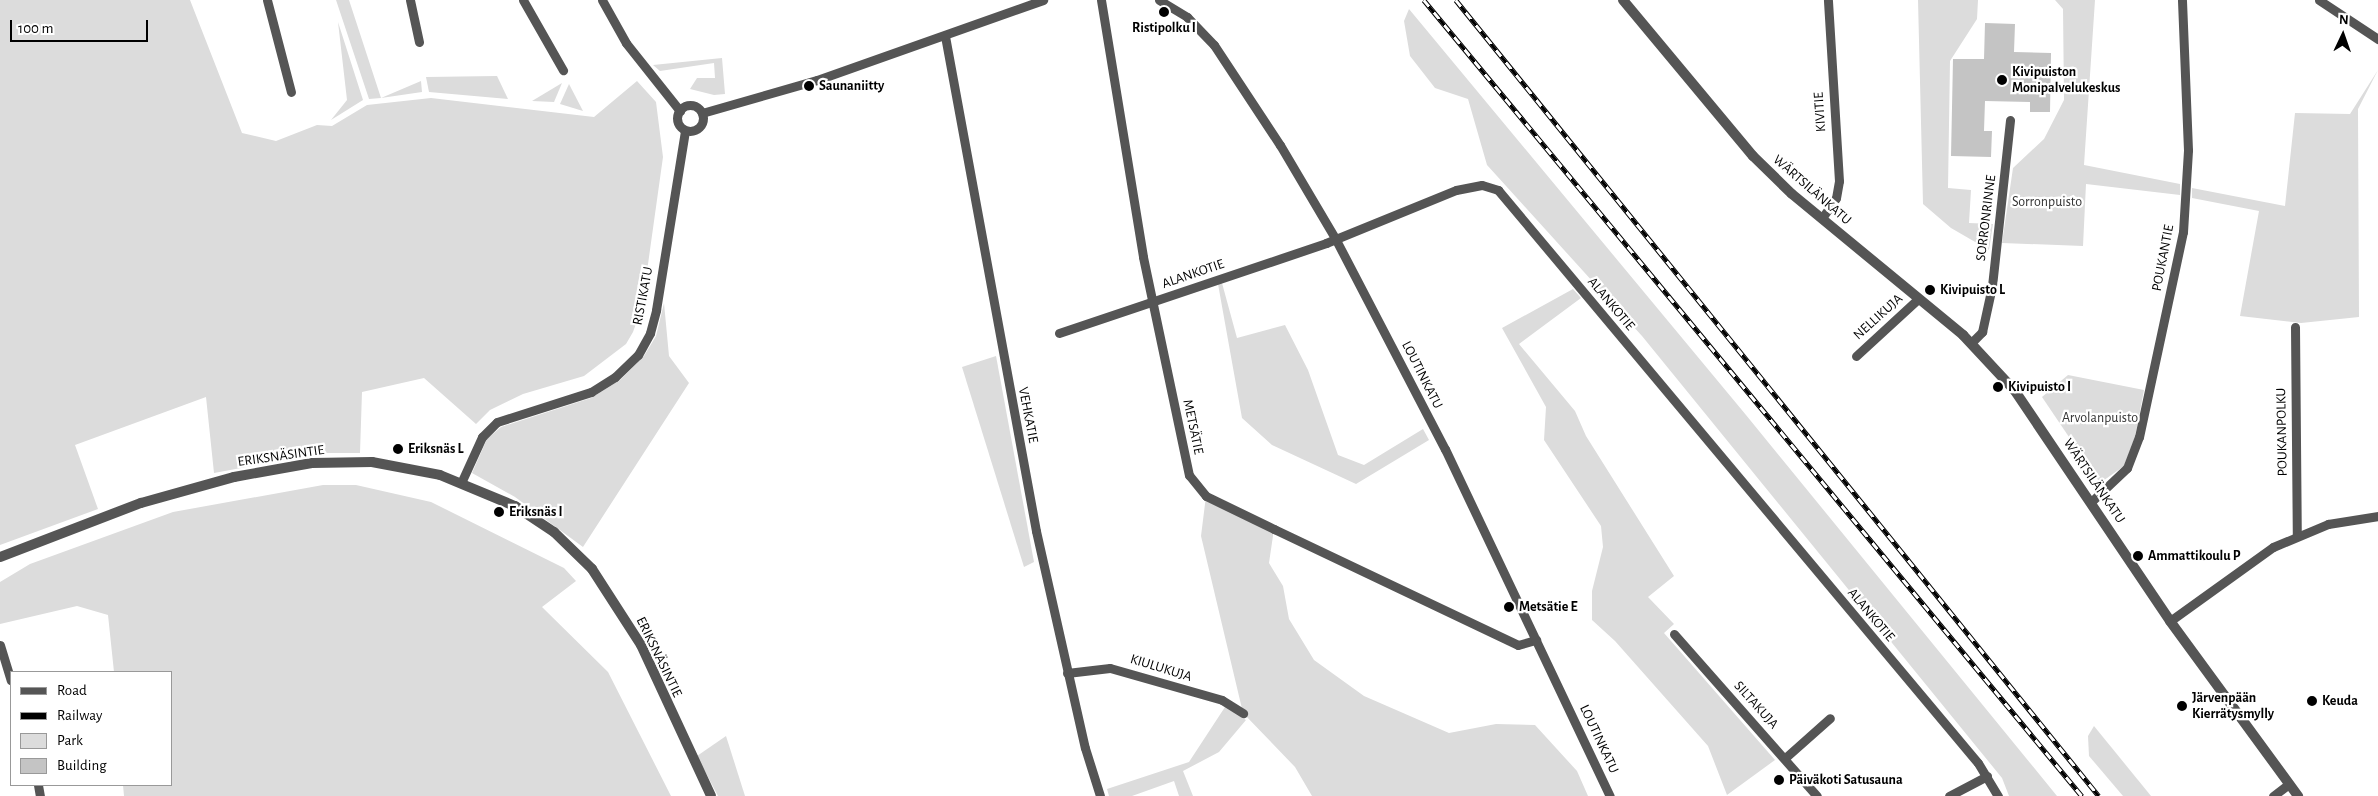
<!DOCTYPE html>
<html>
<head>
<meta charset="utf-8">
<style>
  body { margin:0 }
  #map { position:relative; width:2378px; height:796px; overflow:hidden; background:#fff; font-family:"Alegreya Sans",sans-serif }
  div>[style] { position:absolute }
  .green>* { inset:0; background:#dcdcdc }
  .building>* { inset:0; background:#c4c4c4 }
  .minor>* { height:9px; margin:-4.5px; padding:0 4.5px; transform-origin:4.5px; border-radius:4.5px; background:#555 }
  .minor>.ring { margin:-4.5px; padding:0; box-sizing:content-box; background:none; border:9px solid #555; border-radius:50% }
  .tertiary>* { height:10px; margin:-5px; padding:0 5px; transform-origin:5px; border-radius:5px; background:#555 }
  .rail>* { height:4.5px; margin-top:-2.25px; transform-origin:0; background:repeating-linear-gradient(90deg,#fff 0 8px,#000 0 16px); box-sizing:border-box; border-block:1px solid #000 }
  .dots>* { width:14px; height:14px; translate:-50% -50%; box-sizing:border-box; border:2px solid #fff; border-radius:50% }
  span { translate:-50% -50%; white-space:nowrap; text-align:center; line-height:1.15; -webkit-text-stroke:4.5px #fff; paint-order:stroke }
  .poi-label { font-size:14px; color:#000; font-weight:700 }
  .left { translate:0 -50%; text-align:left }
  .street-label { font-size:14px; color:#000 }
  .park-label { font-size:14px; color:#333 }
  .legend { position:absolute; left:10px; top:671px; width:162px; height:115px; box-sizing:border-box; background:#fff; border:1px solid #999; margin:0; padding:6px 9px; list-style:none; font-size:15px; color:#000 }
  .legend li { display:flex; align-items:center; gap:10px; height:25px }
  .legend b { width:25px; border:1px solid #999 }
  .north { position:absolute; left:2318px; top:10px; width:50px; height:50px; -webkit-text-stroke:4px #fff; paint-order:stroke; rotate:3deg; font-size:14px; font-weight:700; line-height:20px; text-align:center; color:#000 }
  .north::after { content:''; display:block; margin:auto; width:18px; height:22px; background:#000; clip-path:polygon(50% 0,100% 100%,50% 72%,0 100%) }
  .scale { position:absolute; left:10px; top:20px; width:138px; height:22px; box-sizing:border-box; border:2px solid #000; border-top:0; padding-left:6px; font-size:15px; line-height:18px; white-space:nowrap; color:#000; -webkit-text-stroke:4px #fff; paint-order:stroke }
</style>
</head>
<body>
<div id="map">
  <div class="green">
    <div style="clip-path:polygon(0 0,190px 0,242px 133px,276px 141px,317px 125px,332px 126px,367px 105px,431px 98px,594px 117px,637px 81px,656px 102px,663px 157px,642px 307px,633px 332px,626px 344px,584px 376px,523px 394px,490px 410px,476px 424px,424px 378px,362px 392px,360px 453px,323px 453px,214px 473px,206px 397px,75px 445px,98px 509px,0 545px)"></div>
    <div style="clip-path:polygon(336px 0,349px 0,381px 98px,421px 81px,422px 92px,381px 98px,369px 99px)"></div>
    <div style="clip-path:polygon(1918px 0,1978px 0,1977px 19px,1950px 61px,1948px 188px,1971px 190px,1969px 223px,1993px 224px,1989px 250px,1951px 228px,1923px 204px)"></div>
    <div style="clip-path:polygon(2055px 0,2095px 0,2084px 165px,2180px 184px,2180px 195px,2086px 184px,2083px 246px,2002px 243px,2013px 168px,2044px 139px,2064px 100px,2063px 9px)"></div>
    <div style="clip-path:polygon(1409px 9px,1746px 415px,2057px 796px,2009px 796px,2002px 778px,1642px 336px,1487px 165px,1468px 99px,1435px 88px,1410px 56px,1404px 21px)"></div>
    <div style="clip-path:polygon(338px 22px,363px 100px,331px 120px,347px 100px)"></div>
    <div style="clip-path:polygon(722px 58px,725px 94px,714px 95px,690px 89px,697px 78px,715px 78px,714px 63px,660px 71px,653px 65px)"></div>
    <div style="clip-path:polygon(2378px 70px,2358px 109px,2359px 317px,2301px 323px,2240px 316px,2259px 211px,2192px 198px,2192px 188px,2285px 206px,2295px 113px,2350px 114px)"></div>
    <div style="clip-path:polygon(497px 76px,508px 99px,429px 92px,426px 77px)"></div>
    <div style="clip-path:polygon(562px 83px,554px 102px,532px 101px)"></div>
    <div style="clip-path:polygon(569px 84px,583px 111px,560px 104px)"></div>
    <div style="clip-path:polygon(1222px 283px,1237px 338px,1285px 325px,1308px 370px,1338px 455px,1364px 465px,1423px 429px,1429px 440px,1356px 484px,1272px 445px,1242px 418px,1218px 284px)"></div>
    <div style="clip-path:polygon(1573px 289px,1581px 298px,1519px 344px,1575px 411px,1586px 436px,1674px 576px,1648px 597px,1674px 624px,1664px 633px,1775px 760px,1727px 795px,1708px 746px,1615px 641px,1592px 620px,1592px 591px,1603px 547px,1601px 526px,1544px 440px,1546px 407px,1502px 328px)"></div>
    <div style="clip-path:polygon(664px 303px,669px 356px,689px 383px,583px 547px,515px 497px,472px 473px,487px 439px,501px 427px,591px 398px,620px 380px,644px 356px,656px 336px)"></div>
    <div style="clip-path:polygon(996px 356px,1034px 562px,1024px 567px,962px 367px)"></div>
    <div style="clip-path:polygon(2068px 375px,2144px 390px,2135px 437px,2124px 466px,2100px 483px,2042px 397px)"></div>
    <div style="clip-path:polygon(323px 485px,356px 485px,431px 502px,564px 568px,576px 581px,542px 607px,608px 672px,671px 796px,124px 796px,123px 785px,171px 785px,171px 672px,114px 672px,108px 615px,77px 606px,0 624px,0 582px,30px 564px,173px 512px)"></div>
    <div style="clip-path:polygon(1206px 496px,1274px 529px,1269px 563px,1283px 586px,1289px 619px,1314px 660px,1364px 696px,1449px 733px,1496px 724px,1535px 725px,1577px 771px,1588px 796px,1312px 796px,1295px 767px,1243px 713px,1201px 536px)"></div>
    <div style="clip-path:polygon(1225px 707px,1246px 720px,1219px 752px,1183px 771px,1193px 796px,1179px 796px,1174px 781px,1132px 796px,1109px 796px,1107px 789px,1189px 762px)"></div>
    <div style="clip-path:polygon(2094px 726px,2151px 796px,2123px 796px,2089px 756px,2088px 736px)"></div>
    <div style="clip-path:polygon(726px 736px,745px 796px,718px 796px,697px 756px)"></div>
  </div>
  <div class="building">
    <div style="clip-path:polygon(1985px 23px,2015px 24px,2014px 52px,2051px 53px,2050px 112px,2030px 112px,2030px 102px,1985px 101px,1984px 131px,1992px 131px,1991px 157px,1951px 156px,1953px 59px,1984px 59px)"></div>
  </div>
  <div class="minor">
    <div style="left:267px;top:0;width:95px;rotate:75.4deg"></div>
    <div style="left:410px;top:0;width:43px;rotate:77.9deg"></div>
    <div style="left:523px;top:0;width:81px;rotate:60.3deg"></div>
    <div style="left:602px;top:0;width:49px;rotate:60.8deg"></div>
    <div style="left:626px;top:43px;width:87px;rotate:51.5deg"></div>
    <div style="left:1101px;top:0;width:260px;rotate:80.7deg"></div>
    <div style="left:1143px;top:257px;width:223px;rotate:78.1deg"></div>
    <div style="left:1189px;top:475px;width:27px;rotate:51deg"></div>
    <div style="left:1206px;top:496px;width:76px;rotate:25.9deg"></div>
    <div style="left:1274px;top:529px;width:270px;rotate:25.4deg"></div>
    <div style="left:1518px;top:645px;width:19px;rotate:-16deg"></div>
    <div style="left:1159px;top:0;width:33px;rotate:31deg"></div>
    <div style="left:1187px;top:17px;width:39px;rotate:46deg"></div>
    <div style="left:1214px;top:45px;width:120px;rotate:56.6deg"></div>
    <div style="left:1280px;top:145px;width:108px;rotate:59.4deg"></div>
    <div style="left:1335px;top:238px;width:238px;rotate:62.5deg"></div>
    <div style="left:1445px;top:449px;width:384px;rotate:64.6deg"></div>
    <div style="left:2319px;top:0;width:71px;rotate:33.5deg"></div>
    <div style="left:945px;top:36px;width:503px;rotate:79.58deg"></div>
    <div style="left:1036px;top:531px;width:222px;rotate:77.3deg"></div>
    <div style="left:1085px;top:748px;width:50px;rotate:72.6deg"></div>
    <div class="ring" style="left:677px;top:105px;width:17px;height:17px"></div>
    <div style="left:702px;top:113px;width:120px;rotate:-16deg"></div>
    <div style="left:817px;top:80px;width:240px;rotate:-19.5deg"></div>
    <div style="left:1822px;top:218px;width:24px;rotate:-55deg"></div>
    <div style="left:1836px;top:198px;width:17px;rotate:-80deg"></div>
    <div style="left:1839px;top:181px;width:181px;rotate:-93.5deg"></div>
    <div style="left:2295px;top:327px;width:209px;rotate:89.5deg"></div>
    <div style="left:1059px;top:333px;width:282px;rotate:-18.6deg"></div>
    <div style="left:1326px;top:243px;width:140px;rotate:-22.2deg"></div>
    <div style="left:1456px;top:190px;width:26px;rotate:-11deg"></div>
    <div style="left:1482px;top:185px;width:17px;rotate:17deg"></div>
    <div style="left:1498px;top:190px;width:747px;rotate:50.05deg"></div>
    <div style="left:1978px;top:763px;width:39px;rotate:59deg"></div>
    <div style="left:1971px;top:343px;width:16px;rotate:-45deg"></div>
    <div style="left:1982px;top:332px;width:47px;rotate:-77.7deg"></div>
    <div style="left:1992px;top:286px;width:167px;rotate:-83.8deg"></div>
    <div style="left:1856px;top:356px;width:84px;rotate:-42.6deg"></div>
    <div style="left:461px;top:483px;width:51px;rotate:-65.5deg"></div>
    <div style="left:482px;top:437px;width:21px;rotate:-45deg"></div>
    <div style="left:497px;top:422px;width:99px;rotate:-17.7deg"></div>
    <div style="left:591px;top:392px;width:28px;rotate:-32deg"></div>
    <div style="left:615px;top:377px;width:32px;rotate:-44deg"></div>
    <div style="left:638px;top:355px;width:25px;rotate:-61deg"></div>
    <div style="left:650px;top:333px;width:24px;rotate:-75deg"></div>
    <div style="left:656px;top:310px;width:182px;rotate:-80.8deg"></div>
    <div style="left:2092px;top:501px;width:48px;rotate:-43.3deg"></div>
    <div style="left:2127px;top:468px;width:33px;rotate:-69deg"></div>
    <div style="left:2139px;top:437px;width:210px;rotate:-77.9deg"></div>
    <div style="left:2183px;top:232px;width:82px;rotate:-86.5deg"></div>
    <div style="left:2188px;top:150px;width:150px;rotate:-92.3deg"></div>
    <div style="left:2170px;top:621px;width:127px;rotate:-35.7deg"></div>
    <div style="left:2273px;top:547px;width:60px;rotate:-22.7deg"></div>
    <div style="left:2328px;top:524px;width:51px;rotate:-9.1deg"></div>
    <div style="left:1674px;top:634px;width:216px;rotate:48.6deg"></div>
    <div style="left:0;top:645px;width:37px;rotate:73deg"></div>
    <div style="left:1067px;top:673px;width:43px;rotate:-6.6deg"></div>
    <div style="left:1110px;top:668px;width:116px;rotate:15.9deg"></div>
    <div style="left:1222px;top:700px;width:25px;rotate:32deg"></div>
    <div style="left:1785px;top:758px;width:60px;rotate:-41.6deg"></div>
    <div style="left:38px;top:785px;width:11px;rotate:80deg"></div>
    <div style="left:1949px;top:796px;width:43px;rotate:-27.8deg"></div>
    <div style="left:2273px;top:796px;width:20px;rotate:-37deg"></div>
  </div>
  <div class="tertiary">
    <div style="left:1623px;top:0;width:203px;rotate:50.2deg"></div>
    <div style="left:1753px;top:156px;width:54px;rotate:44.3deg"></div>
    <div style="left:1792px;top:194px;width:222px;rotate:39.5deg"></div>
    <div style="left:1963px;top:335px;width:76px;rotate:47.1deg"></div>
    <div style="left:2015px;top:391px;width:277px;rotate:56deg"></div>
    <div style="left:2170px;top:621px;width:217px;rotate:53.8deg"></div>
    <div style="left:0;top:557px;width:151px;rotate:-21deg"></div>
    <div style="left:141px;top:503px;width:97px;rotate:-15.6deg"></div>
    <div style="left:234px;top:477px;width:79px;rotate:-10.2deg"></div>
    <div style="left:312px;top:463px;width:60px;rotate:-1deg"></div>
    <div style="left:372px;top:462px;width:69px;rotate:10.8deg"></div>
    <div style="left:440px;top:475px;width:81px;rotate:22.5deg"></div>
    <div style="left:515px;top:506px;width:47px;rotate:33.7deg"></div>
    <div style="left:554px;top:532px;width:53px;rotate:44.2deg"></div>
    <div style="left:592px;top:569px;width:90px;rotate:57.2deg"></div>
    <div style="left:641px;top:645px;width:166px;rotate:65.1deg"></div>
  </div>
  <div class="rail">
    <div style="left:1424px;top:0;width:1033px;rotate:50.42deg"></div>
    <div style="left:1456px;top:0;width:1023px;rotate:51.07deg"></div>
  </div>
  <div class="dots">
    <div style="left:1164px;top:12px;background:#000"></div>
    <div style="left:2002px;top:80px;background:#000"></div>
    <div style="left:809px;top:86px;background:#000"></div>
    <div style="left:1930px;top:290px;background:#000"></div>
    <div style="left:1998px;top:387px;background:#000"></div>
    <div style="left:398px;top:449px;background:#000"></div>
    <div style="left:499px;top:512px;background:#000"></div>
    <div style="left:2138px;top:556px;background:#000"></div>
    <div style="left:1509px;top:607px;background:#000"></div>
    <div style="left:2312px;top:701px;background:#000"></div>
    <div style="left:2182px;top:706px;background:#000"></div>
    <div style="left:1779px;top:780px;background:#000"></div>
  </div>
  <div class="poi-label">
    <span style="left:1164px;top:28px">Ristipolku I</span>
    <span class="left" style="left:2012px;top:80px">Kivipuiston<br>Monipalvelukeskus</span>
    <span class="left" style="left:819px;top:86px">Saunaniitty</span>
    <span class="left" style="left:1940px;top:290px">Kivipuisto L</span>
    <span class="left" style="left:2008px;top:387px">Kivipuisto I</span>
    <span class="left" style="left:408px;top:449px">Eriksnäs L</span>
    <span class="left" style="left:509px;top:512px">Eriksnäs I</span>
    <span class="left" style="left:2148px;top:556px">Ammattikoulu P</span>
    <span class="left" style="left:1519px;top:607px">Metsätie E</span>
    <span class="left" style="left:2192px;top:706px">Järvenpään<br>Kierrätysmylly</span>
    <span class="left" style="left:2322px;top:701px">Keuda</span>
    <span class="left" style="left:1789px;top:780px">Päiväkoti Satusauna</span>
  </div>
  <div class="street-label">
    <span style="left:1820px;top:112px;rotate:-94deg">KIVITIE</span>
    <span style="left:1812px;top:190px;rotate:41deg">WÄRTSILÄNKATU</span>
    <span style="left:1986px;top:218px;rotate:-83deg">SORRONRINNE</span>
    <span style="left:2163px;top:258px;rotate:-79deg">POUKANTIE</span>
    <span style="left:1193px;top:274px;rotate:-19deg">ALANKOTIE</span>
    <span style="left:643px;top:296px;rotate:-79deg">RISTIKATU</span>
    <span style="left:1611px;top:304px;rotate:50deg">ALANKOTIE</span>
    <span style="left:1878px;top:317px;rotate:-42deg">NELLIKUJA</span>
    <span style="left:1422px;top:375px;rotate:63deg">LOUTINKATU</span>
    <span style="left:1028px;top:415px;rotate:79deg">VEHKATIE</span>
    <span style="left:1193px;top:427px;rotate:78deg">METSÄTIE</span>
    <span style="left:2282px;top:432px;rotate:-91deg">POUKANPOLKU</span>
    <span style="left:281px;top:456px;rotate:-8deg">ERIKSNÄSINTIE</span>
    <span style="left:2094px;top:481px;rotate:56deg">WÄRTSILÄNKATU</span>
    <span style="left:1871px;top:615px;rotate:50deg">ALANKOTIE</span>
    <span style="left:659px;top:657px;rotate:64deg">ERIKSNÄSINTIE</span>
    <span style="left:1161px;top:668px;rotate:17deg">KIULUKUJA</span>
    <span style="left:1756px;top:705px;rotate:48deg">SILTAKUJA</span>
    <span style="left:1599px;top:739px;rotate:65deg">LOUTINKATU</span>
  </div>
  <div class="park-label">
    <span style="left:2047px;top:202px">Sorronpuisto</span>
    <span style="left:2100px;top:418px">Arvolanpuisto</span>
  </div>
  <ul class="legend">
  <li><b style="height:6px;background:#555"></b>Road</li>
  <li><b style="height:6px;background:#000"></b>Railway</li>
  <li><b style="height:14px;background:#dcdcdc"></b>Park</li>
  <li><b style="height:14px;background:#c4c4c4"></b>Building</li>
  </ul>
  <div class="north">N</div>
  <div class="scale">100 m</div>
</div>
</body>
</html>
